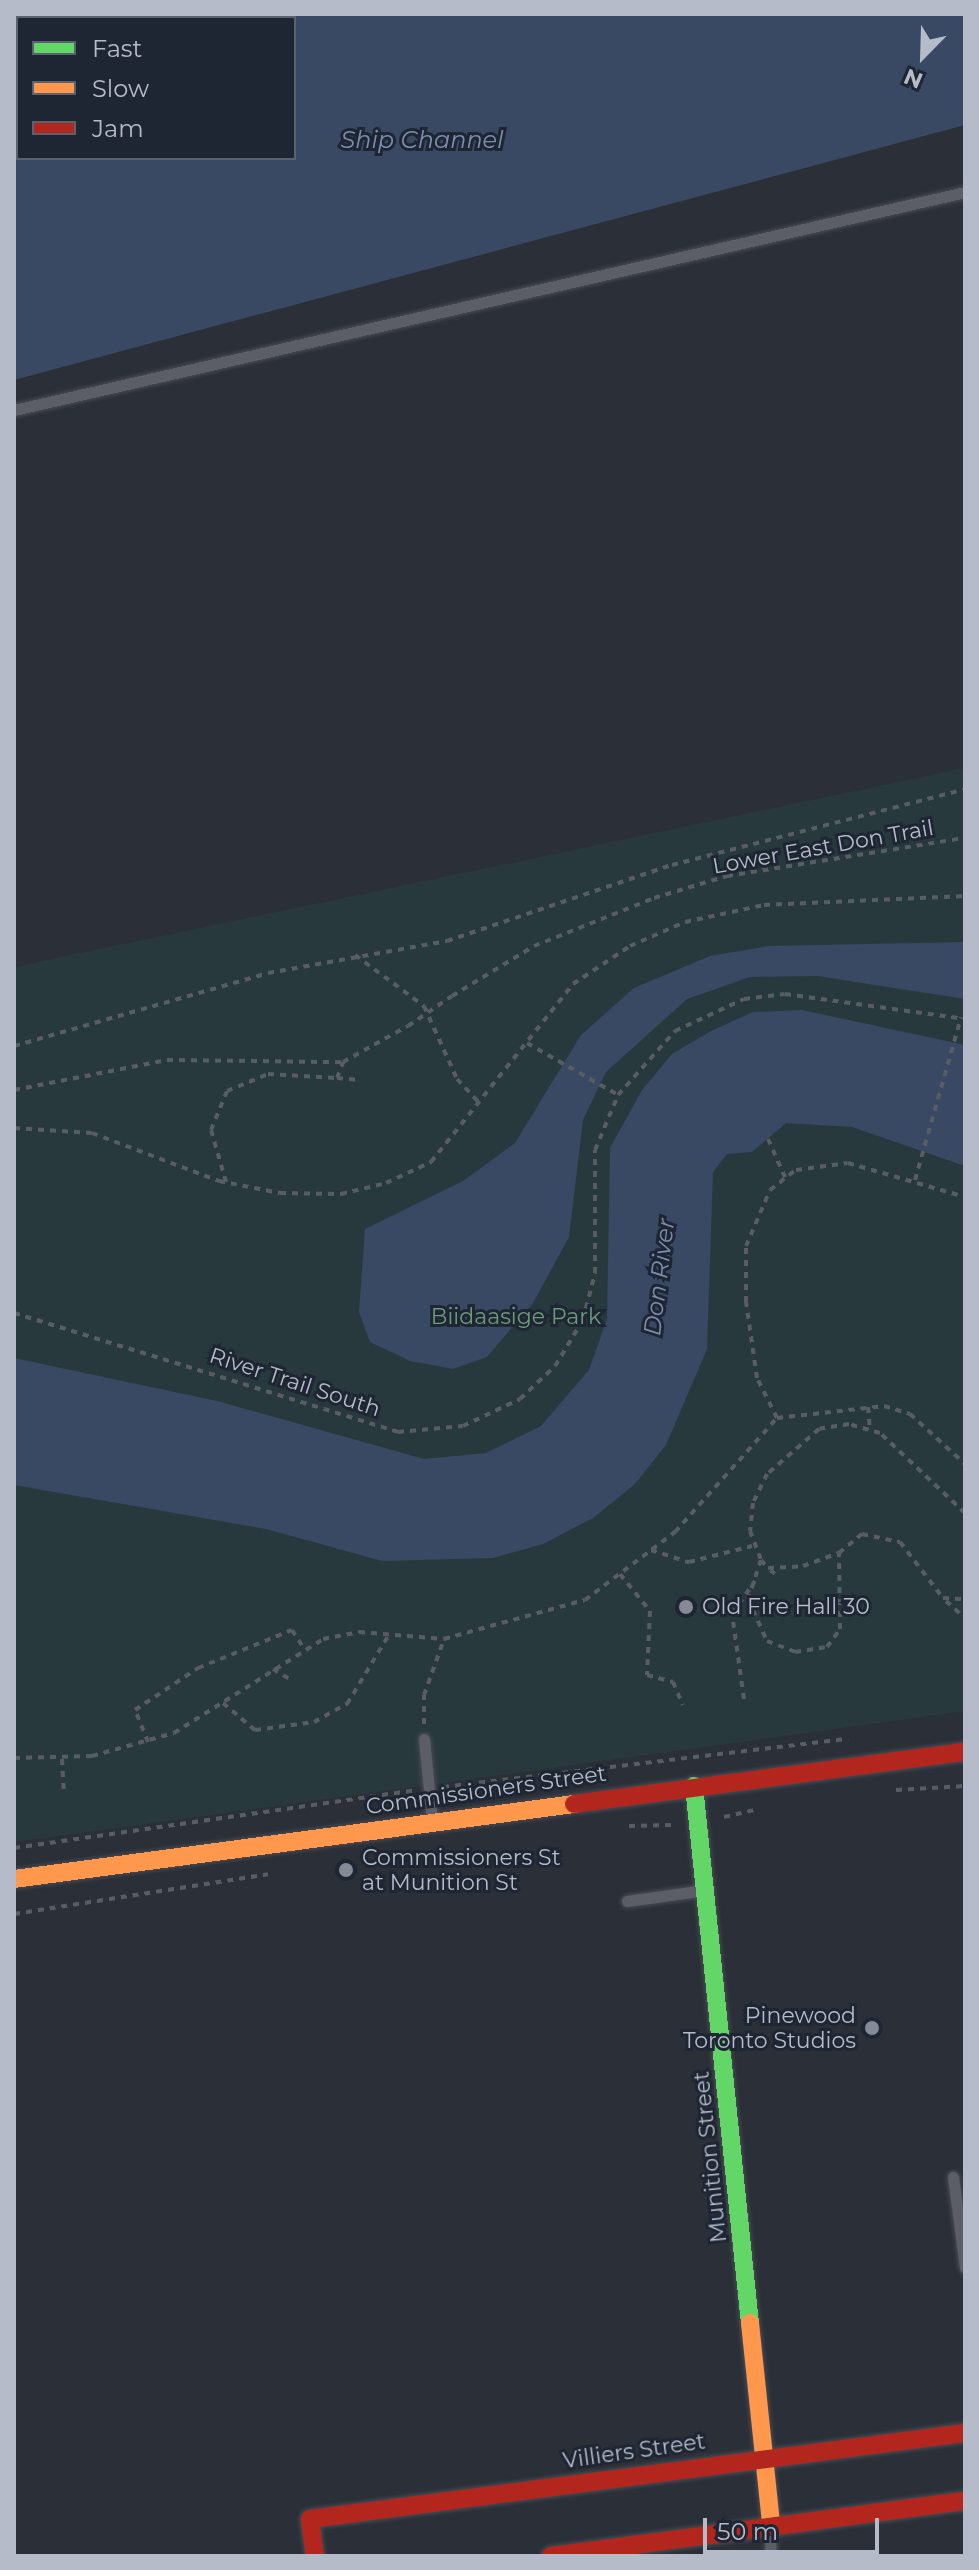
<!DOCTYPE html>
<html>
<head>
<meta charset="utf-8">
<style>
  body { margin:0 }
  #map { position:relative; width:979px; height:2570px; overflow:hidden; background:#2b2f38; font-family:Montserrat,sans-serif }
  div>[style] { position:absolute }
  .green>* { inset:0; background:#28393e }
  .water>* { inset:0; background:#394863 }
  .path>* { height:4px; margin-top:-2px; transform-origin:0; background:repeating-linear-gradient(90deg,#585d63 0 6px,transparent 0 12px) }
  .roads { filter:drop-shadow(0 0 2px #494c52) drop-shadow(0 0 2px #494c52) }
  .lane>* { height:11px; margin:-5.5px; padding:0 5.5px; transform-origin:5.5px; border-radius:5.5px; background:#5b5e66 }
  .fast>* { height:18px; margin:-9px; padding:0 9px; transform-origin:9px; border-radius:9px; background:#63d668 }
  .slow>* { height:18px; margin:-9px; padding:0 9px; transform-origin:9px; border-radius:9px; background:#ff974d }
  .jam>* { height:18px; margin:-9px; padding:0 9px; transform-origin:9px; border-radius:9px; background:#b3261e }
  .path-bridge>* { height:4px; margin-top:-2px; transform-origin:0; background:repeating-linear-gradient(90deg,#585d63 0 6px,transparent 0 12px) }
  .dots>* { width:22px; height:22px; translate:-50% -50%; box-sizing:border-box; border:4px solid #1e2533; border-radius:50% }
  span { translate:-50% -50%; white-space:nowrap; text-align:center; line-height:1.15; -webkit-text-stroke:6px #1e2533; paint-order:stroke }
  .street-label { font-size:22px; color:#b5bbc9 }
  .park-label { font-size:22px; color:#6c9a7b }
  .poi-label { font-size:22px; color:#b5bbc9 }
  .left { translate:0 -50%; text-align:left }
  .right { translate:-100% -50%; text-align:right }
  .water-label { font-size:24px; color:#7c8eb0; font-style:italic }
  .frame { position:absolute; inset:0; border:16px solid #b5bbc9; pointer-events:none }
  .legend { position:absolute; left:16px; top:16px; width:280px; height:144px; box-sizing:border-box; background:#1e2533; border:2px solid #5a616f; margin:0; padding:10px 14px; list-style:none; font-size:24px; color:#b5bbc9 }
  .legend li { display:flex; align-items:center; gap:16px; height:40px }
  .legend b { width:40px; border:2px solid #5a616f }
  .north { position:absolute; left:883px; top:16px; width:80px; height:80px; -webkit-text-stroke:6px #1e2533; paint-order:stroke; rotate:203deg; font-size:22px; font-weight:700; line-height:32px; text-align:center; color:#b5bbc9 }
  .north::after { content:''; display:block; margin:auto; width:28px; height:36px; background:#b5bbc9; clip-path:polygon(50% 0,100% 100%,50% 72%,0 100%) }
  .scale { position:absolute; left:703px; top:2518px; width:176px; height:36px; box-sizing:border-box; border:4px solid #b5bbc9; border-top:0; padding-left:10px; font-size:24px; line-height:28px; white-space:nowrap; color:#b5bbc9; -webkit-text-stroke:6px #1e2533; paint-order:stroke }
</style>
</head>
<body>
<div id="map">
  <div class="green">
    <div style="clip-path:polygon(965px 768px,965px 1711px,14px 1842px,14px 967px)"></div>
  </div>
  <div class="water">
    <div style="clip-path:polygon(evenodd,14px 14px,965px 14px,965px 125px,14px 380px,14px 14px,18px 18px,294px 18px,294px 158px,18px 158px,18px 18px)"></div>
    <div style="clip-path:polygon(965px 942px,965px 999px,817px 976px,750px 977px,687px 999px,606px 1072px,583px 1120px,569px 1237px,533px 1303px,487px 1357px,453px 1369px,410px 1361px,370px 1342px,359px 1312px,365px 1229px,463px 1181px,515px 1143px,581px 1035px,634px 988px,710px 956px,770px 946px)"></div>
    <div style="clip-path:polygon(802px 1010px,965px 1045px,965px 1166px,852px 1127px,786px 1123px,752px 1152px,727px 1154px,713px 1172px,707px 1349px,666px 1445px,635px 1484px,593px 1518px,543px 1544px,493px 1558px,382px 1561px,266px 1529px,14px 1485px,14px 1358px,217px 1401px,424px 1459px,486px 1453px,541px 1426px,589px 1370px,607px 1319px,610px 1148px,642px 1090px,672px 1054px,711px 1031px,753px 1012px)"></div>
  </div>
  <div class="path">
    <div style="left:355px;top:955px;width:86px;rotate:36.5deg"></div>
    <div style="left:424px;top:1006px;width:80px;rotate:65.7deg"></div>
    <div style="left:457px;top:1079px;width:33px;rotate:47deg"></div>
    <div style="left:452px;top:996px;width:96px;rotate:-31.4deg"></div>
    <div style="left:534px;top:946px;width:129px;rotate:-21.8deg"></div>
    <div style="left:654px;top:898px;width:76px;rotate:-16.8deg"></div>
    <div style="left:727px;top:876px;width:241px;rotate:-9.1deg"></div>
    <div style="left:527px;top:1043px;width:105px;rotate:29.7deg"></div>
    <div style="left:14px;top:1046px;width:264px;rotate:-16deg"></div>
    <div style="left:268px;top:973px;width:182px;rotate:-10.1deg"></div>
    <div style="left:447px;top:941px;width:237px;rotate:-18.7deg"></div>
    <div style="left:672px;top:865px;width:303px;rotate:-14.5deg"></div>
    <div style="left:337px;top:1078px;width:23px;rotate:5deg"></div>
    <div style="left:14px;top:1090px;width:156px;rotate:-11.1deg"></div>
    <div style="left:167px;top:1060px;width:176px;rotate:0.7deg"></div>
    <div style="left:343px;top:1062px;width:74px;rotate:-29deg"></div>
    <div style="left:14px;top:1128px;width:78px;rotate:3.7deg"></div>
    <div style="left:92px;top:1133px;width:136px;rotate:20.7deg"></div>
    <div style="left:219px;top:1181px;width:62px;rotate:11.1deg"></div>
    <div style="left:280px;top:1193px;width:61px;rotate:0.9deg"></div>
    <div style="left:341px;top:1194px;width:46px;rotate:-13.7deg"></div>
    <div style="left:386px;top:1183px;width:50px;rotate:-25deg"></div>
    <div style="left:431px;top:1162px;width:228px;rotate:-51.4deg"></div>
    <div style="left:573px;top:984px;width:69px;rotate:-33.7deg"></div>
    <div style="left:630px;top:946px;width:60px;rotate:-23.6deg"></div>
    <div style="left:685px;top:922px;width:81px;rotate:-12.1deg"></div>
    <div style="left:764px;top:905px;width:201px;rotate:-2.6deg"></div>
    <div style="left:768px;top:1139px;width:42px;rotate:65.9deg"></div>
    <div style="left:915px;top:1180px;width:169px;rotate:-74.2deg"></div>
    <div style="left:226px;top:1182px;width:54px;rotate:-106.1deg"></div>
    <div style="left:211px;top:1130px;width:42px;rotate:-67.7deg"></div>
    <div style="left:227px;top:1091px;width:44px;rotate:-22.5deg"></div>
    <div style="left:268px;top:1074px;width:69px;rotate:3.3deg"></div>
    <div style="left:337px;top:1078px;width:17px;rotate:-69deg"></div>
    <div style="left:14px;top:1313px;width:402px;rotate:17.2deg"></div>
    <div style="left:398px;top:1432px;width:65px;rotate:-5.3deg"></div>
    <div style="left:463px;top:1426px;width:63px;rotate:-25.3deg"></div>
    <div style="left:520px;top:1399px;width:48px;rotate:-43.3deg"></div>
    <div style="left:555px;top:1366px;width:54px;rotate:-58.7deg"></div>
    <div style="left:583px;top:1320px;width:49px;rotate:-75.7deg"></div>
    <div style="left:595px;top:1273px;width:123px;rotate:-90deg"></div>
    <div style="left:595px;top:1150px;width:60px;rotate:-67.3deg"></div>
    <div style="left:618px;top:1095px;width:86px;rotate:-48.3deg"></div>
    <div style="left:675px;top:1031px;width:76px;rotate:-24.9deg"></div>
    <div style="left:744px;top:999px;width:41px;rotate:-7deg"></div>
    <div style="left:785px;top:994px;width:182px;rotate:7.9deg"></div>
    <div style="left:868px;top:1407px;width:22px;rotate:85deg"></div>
    <div style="left:777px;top:1418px;width:45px;rotate:-116.6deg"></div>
    <div style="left:757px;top:1378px;width:77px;rotate:-98.2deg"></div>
    <div style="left:746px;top:1302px;width:56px;rotate:-90deg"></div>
    <div style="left:746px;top:1246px;width:61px;rotate:-66.8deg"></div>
    <div style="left:770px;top:1190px;width:33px;rotate:-38deg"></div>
    <div style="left:796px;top:1170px;width:52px;rotate:-7.7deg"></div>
    <div style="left:848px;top:1163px;width:122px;rotate:16.2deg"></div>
    <div style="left:965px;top:1513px;width:117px;rotate:-136.7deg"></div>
    <div style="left:880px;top:1433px;width:32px;rotate:-164deg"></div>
    <div style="left:849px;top:1424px;width:30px;rotate:171deg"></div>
    <div style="left:819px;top:1429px;width:69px;rotate:139.1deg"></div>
    <div style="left:767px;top:1474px;width:32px;rotate:116deg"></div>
    <div style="left:753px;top:1503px;width:28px;rotate:96deg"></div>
    <div style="left:750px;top:1531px;width:31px;rotate:69deg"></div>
    <div style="left:761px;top:1560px;width:41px;rotate:108.4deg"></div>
    <div style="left:748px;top:1599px;width:46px;rotate:65.7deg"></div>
    <div style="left:767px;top:1641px;width:30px;rotate:21deg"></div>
    <div style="left:795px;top:1652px;width:32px;rotate:-9deg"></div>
    <div style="left:827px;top:1647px;width:22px;rotate:-54deg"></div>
    <div style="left:840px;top:1629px;width:76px;rotate:-90.8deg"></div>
    <div style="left:839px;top:1553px;width:30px;rotate:-40deg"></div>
    <div style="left:862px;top:1534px;width:39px;rotate:12deg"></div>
    <div style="left:900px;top:1542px;width:71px;rotate:52.5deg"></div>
    <div style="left:943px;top:1598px;width:22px;rotate:3deg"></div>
    <div style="left:651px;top:1550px;width:40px;rotate:18deg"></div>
    <div style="left:689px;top:1562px;width:65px;rotate:-14.3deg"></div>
    <div style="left:761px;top:1560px;width:11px;rotate:49deg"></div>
    <div style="left:768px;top:1568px;width:35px;rotate:-3deg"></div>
    <div style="left:803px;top:1566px;width:38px;rotate:-20deg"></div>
    <div style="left:770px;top:1570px;width:11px;rotate:38deg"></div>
    <div style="left:620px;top:1574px;width:48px;rotate:51deg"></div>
    <div style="left:650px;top:1611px;width:64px;rotate:92.7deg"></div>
    <div style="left:647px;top:1675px;width:27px;rotate:15deg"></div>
    <div style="left:673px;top:1682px;width:25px;rotate:67deg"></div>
    <div style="left:946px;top:1601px;width:25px;rotate:42deg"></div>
    <div style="left:273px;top:1669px;width:23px;rotate:31deg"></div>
    <div style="left:744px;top:1699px;width:86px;rotate:-98deg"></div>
    <div style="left:732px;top:1614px;width:40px;rotate:-55.1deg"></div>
    <div style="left:223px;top:1703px;width:42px;rotate:40.2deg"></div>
    <div style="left:255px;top:1730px;width:60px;rotate:-7.7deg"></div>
    <div style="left:314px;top:1722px;width:38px;rotate:-29deg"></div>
    <div style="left:347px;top:1704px;width:83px;rotate:-58.8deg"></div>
    <div style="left:424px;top:1724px;width:29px;rotate:-90deg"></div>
    <div style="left:424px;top:1695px;width:59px;rotate:-70.3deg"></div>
    <div style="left:148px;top:1742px;width:35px;rotate:-112deg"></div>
    <div style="left:135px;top:1710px;width:76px;rotate:-33.7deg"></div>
    <div style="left:198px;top:1668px;width:101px;rotate:-22deg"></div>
    <div style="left:292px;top:1630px;width:20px;rotate:57deg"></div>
    <div style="left:14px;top:1758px;width:78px;rotate:-1.5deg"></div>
    <div style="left:92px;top:1756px;width:85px;rotate:-15.7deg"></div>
    <div style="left:174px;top:1733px;width:176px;rotate:-32.2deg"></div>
    <div style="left:323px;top:1639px;width:37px;rotate:-11deg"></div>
    <div style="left:359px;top:1632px;width:85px;rotate:4.7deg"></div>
    <div style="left:444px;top:1639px;width:146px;rotate:-15.5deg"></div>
    <div style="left:585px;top:1600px;width:113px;rotate:-37.1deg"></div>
    <div style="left:675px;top:1532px;width:153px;rotate:-48.2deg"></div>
    <div style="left:777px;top:1418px;width:108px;rotate:-6.4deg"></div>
    <div style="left:884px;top:1406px;width:27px;rotate:17deg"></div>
    <div style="left:910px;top:1414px;width:74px;rotate:42.3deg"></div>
    <div style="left:62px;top:1759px;width:34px;rotate:87deg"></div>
    <div style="left:443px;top:1787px;width:408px;rotate:-6.8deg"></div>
    <div style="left:896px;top:1790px;width:69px;rotate:-3.3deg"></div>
    <div style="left:724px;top:1817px;width:35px;rotate:-13deg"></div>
    <div style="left:629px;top:1826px;width:43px;rotate:-1.3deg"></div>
    <div style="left:14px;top:1848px;width:405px;rotate:-8.2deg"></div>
    <div style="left:14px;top:1914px;width:257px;rotate:-8.9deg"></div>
  </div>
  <div class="roads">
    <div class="lane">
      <div style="left:14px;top:410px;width:976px;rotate:-12.91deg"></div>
      <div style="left:424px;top:1739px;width:81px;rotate:84.4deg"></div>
      <div style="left:627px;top:1901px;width:79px;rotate:-8deg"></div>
      <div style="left:953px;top:2177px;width:91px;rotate:82.4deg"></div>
      <div style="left:770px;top:2556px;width:29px;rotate:-88deg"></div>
    </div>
    <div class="fast">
      <div style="left:694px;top:1786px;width:540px;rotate:84.05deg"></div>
    </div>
    <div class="slow">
      <div style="left:14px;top:1879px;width:565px;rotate:-7.63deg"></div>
      <div style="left:750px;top:2323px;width:200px;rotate:84deg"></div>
    </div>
    <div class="jam">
      <div style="left:574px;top:1804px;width:394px;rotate:-7.6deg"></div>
      <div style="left:315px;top:2556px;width:37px;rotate:-98deg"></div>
      <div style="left:310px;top:2519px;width:661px;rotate:-7.48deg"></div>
      <div style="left:551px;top:2556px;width:418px;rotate:-7.6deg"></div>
    </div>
  </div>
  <div class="path-bridge">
    <div style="left:408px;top:1026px;width:53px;rotate:-34.3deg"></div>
  </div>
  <div class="dots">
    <div style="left:686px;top:1607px;background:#858a96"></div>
    <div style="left:346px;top:1870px;background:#858a96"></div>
    <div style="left:872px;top:2028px;background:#858a96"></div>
  </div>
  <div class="street-label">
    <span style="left:823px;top:847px;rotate:-10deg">Lower East Don Trail</span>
    <span style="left:295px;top:1382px;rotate:18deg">River Trail South</span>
    <span style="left:486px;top:1790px;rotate:-8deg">Commissioners Street</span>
    <span style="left:710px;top:2157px;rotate:-96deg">Munition Street</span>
    <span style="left:634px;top:2451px;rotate:-8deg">Villiers Street</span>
  </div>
  <div class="park-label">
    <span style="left:516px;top:1317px">Biidaasige Park</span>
  </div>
  <div class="poi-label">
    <span class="left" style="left:702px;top:1607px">Old Fire Hall 30</span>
    <span class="left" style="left:362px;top:1870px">Commissioners St<br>at Munition St</span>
    <span class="right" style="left:856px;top:2028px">Pinewood<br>Toronto Studios</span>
  </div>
  <div class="water-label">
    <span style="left:422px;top:140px">Ship Channel</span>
    <span style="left:659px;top:1277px;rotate:-83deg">Don River</span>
  </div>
  <div class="frame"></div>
  <ul class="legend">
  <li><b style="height:10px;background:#63d668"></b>Fast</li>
  <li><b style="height:10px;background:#ff974d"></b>Slow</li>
  <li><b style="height:10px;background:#b3261e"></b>Jam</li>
  </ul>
  <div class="north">N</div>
  <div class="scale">50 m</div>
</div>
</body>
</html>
